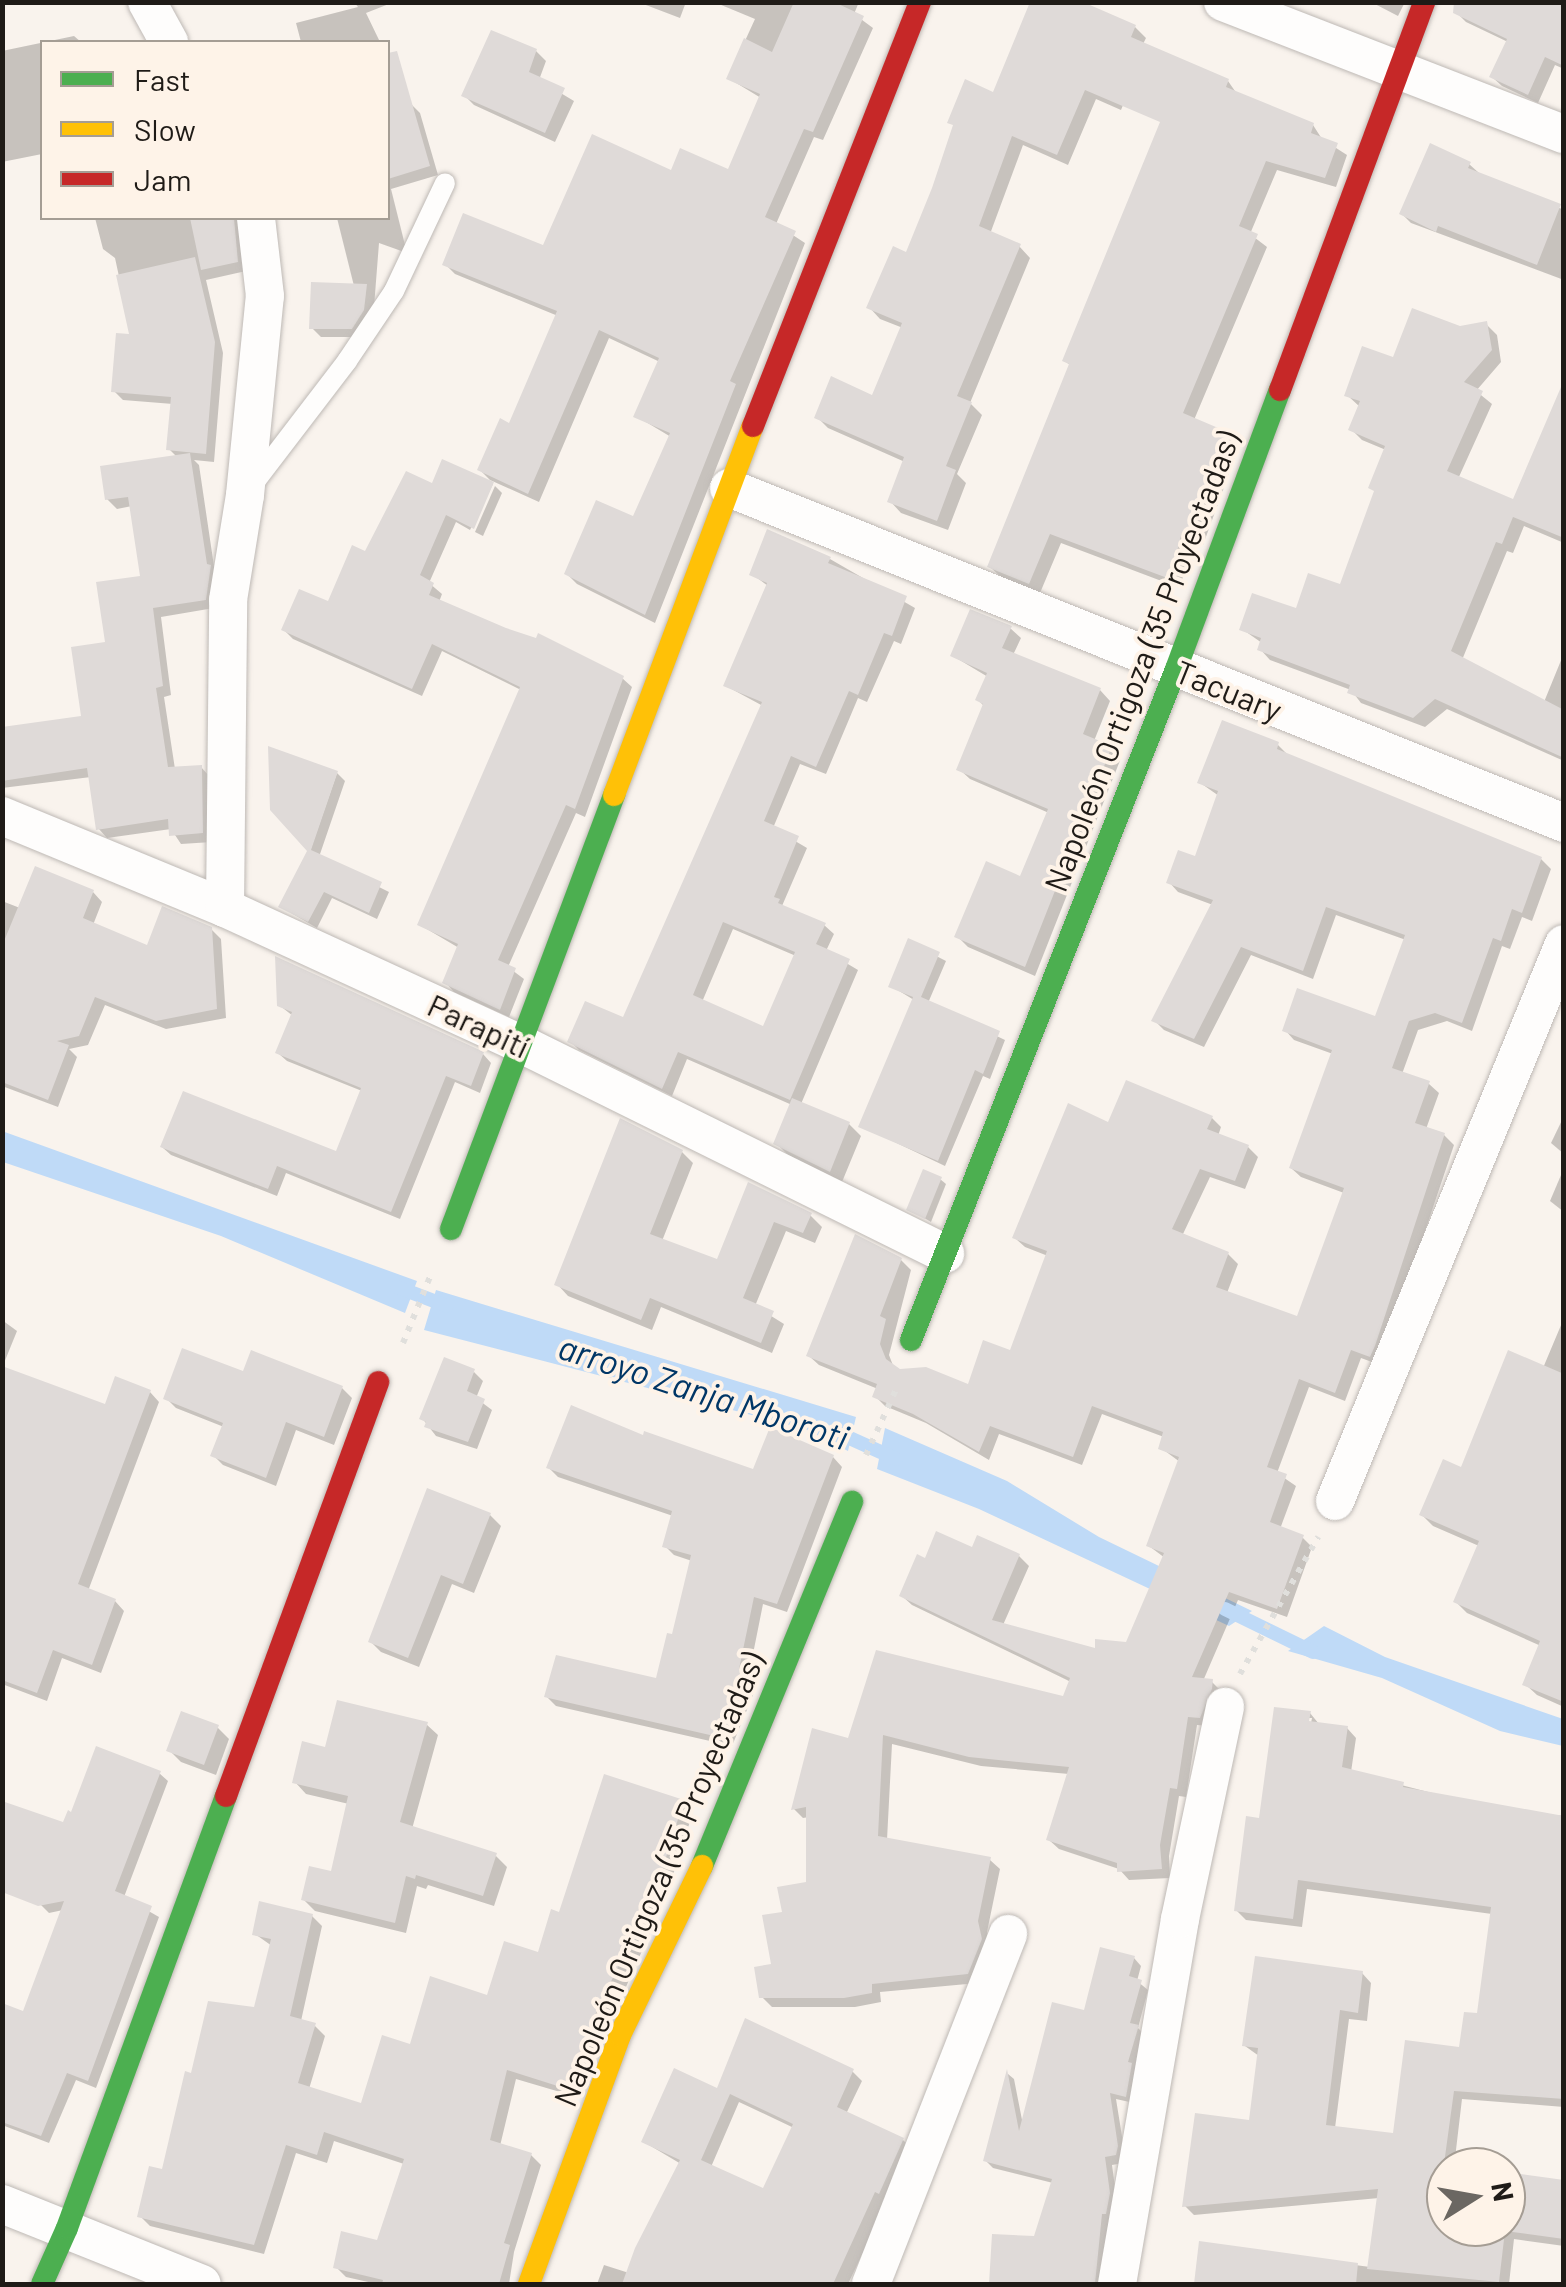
<!DOCTYPE html>
<html>
<head>
<meta charset="utf-8">
<style>
  body { margin:0 }
  #map { position:relative; width:1566px; height:2287px; overflow:hidden; background:#f9f3ed; font-family:Barlow,sans-serif }
  div>[style] { position:absolute }
  .water>* { inset:0; background:#bfdaf7 }
  .shadow>* { inset:0; background:#0003 }
  .stream>* { height:14px; margin:-7px; padding:0 7px; transform-origin:7px; border-radius:7px; background:#bfdaf7 }
  .building>* { inset:0; background:#dfdad8 }
  .path>* { height:6px; margin-top:-3px; transform-origin:0; background:repeating-linear-gradient(90deg,#e0dfdc 0 5px,transparent 0 13px) }
  .roads { filter:drop-shadow(0 0 2px #beb9b5) drop-shadow(0 0 2px #beb9b5) }
  .lane>* { height:20px; margin:-10px; padding:0 10px; transform-origin:10px; border-radius:10px; background:#fefdfc }
  .street>* { height:38px; margin:-19px; padding:0 19px; transform-origin:19px; border-radius:19px; background:#fefdfc }
  .fast>* { height:22px; margin:-11px; padding:0 11px; transform-origin:11px; border-radius:11px; background:#4caf50 }
  .slow>* { height:22px; margin:-11px; padding:0 11px; transform-origin:11px; border-radius:11px; background:#ffc107 }
  .jam>* { height:22px; margin:-11px; padding:0 11px; transform-origin:11px; border-radius:11px; background:#c62828 }
  span { translate:-50% -50%; white-space:nowrap; text-align:center; line-height:1.15; -webkit-text-stroke:8px #fef3e8; paint-order:stroke }
  .street-label { font-size:32px; color:#1f1b17 }
  .water-label { font-size:35px; color:#003666; font-style:italic }
  .frame { position:absolute; inset:0; border:5px solid #1f1b17; pointer-events:none }
  .legend { position:absolute; left:40px; top:40px; width:350px; height:180px; box-sizing:border-box; background:#fef3e8; border:2px solid #a59d94; margin:0; padding:12px 18px; list-style:none; font-size:30px; color:#1f1b17 }
  .legend li { display:flex; align-items:center; gap:20px; height:50px }
  .legend b { width:50px; border:2px solid #a59d94 }
  .north { position:absolute; left:1426px; top:2147px; width:100px; height:100px; box-sizing:border-box; background:#fef3e8; border:2px solid #a59d94; border-radius:50%; rotate:79deg; font-size:28px; font-weight:700; line-height:40px; text-align:center; color:#1f1b17 }
  .north::after { content:''; display:block; margin:auto; width:35px; height:45px; background:#6b6762; clip-path:polygon(50% 0,100% 100%,50% 72%,0 100%) }
</style>
</head>
<body>
<div id="map">
  <div class="water">
    <div style="clip-path:polygon(2px 1131px,417px 1281px,405px 1313px,221px 1236px,3px 1162px)"></div>
    <div style="clip-path:polygon(436px 1290px,856px 1417px,848px 1451px,805px 1429px,424px 1330px)"></div>
    <div style="clip-path:polygon(885px 1428px,1007px 1481px,1099px 1537px,1252px 1611px,1229px 1626px,979px 1509px,877px 1469px)"></div>
    <div style="clip-path:polygon(1324px 1626px,1385px 1657px,1563px 1719px,1563px 1746px,1500px 1731px,1382px 1678px,1288px 1651px)"></div>
  </div>
  <div class="shadow">
    <div style="clip-path:polygon(354px 2px,394px 2px,366px 13px,380px 42px,301px 42px,296px 23px,358px 7px)"></div>
    <div style="clip-path:polygon(638px 2px,686px 2px,680px 18px)"></div>
    <div style="clip-path:polygon(714px 2px,859px 2px,854px 14px,873px 28px,823px 140px,814px 137px,776px 224px,805px 243px,655px 623px,577px 584px,567px 574px,635px 520px,671px 437px,636px 416px,660px 362px,609px 338px,539px 502px,490px 480px,480px 470px,510px 426px,558px 316px,455px 274px,445px 264px,544px 248px,672px 173px,729px 172px,761px 98px,728px 78px,755px 19px)"></div>
    <div style="clip-path:polygon(1371px 2px,1405px 2px,1398px 16px)"></div>
    <div style="clip-path:polygon(1564px 2px,1564px 69px,1555px 65px,1538px 103px,1502px 86px,1492px 77px,1508px 42px,1466px 22px,1456px 12px)"></div>
    <div style="clip-path:polygon(1135px 27px,1146px 38px,1141px 48px,1145px 52px,1121px 110px,1096px 99px,1068px 165px,1023px 145px,990px 234px,1019px 246px,1030px 258px,970px 403px,982px 415px,957px 474px,966px 483px,948px 530px,901px 513px,890px 501px,905px 462px,828px 428px,817px 417px,874px 398px,903px 328px,880px 319px,869px 307px,908px 255px,994px 95px)"></div>
    <div style="clip-path:polygon(74px 36px,81px 42px,42px 42px,42px 154px,2px 162px,2px 51px)"></div>
    <div style="clip-path:polygon(536px 51px,546px 61px,539px 80px,574px 101px,555px 142px,474px 105px,464px 95px)"></div>
    <div style="clip-path:polygon(388px 62px,405px 106px,411px 104px,420px 113px,438px 175px,391px 189px,407px 253px,379px 243px,373px 320px,361px 337px,321px 337px,312px 328px,354px 286px,337px 218px,388px 218px)"></div>
    <div style="clip-path:polygon(1228px 81px,1237px 94px,1313px 125px,1322px 139px,1347px 155px,1336px 187px,1277px 170px,1250px 234px,1267px 247px,1194px 420px,1229px 435px,1239px 446px,1203px 545px,1193px 540px,1180px 588px,1061px 543px,1040px 593px,1001px 577px,990px 567px,1071px 366px,1065px 361px)"></div>
    <div style="clip-path:polygon(1469px 164px,1479px 173px,1564px 210px,1564px 280px,1411px 223px,1402px 214px)"></div>
    <div style="clip-path:polygon(95px 218px,238px 218px,246px 271px,206px 280px,223px 353px,214px 462px,194px 460px,199px 465px,215px 573px,214px 608px,161px 617px,171px 695px,164px 697px,175px 769px,201px 767px,210px 777px,212px 842px,181px 844px,171px 829px,107px 838px,98px 828px,91px 777px,2px 788px,2px 730px,84px 718px,108px 644px,143px 578px,132px 506px,117px 509px,107px 499px,177px 457px,169px 449px,173px 404px,123px 400px,114px 391px,132px 337px,115px 258px,103px 249px)"></div>
    <div style="clip-path:polygon(1486px 324px,1497px 335px,1501px 362px,1476px 391px,1492px 404px,1458px 479px,1514px 502px,1564px 493px,1564px 543px,1524px 526px,1513px 553px,1507px 551px,1462px 660px,1544px 702px,1564px 653px,1564px 761px,1447px 709px,1425px 727px,1361px 703px,1351px 690px,1270px 660px,1260px 649px,1262px 643px,1242px 629px,1297px 612px,1341px 588px,1376px 492px,1386px 450px,1362px 440px,1351px 429px,1360px 407px,1347px 395px,1394px 360px,1460px 329px)"></div>
    <div style="clip-path:polygon(444px 462px,493px 484px,470px 530px,456px 522px,429px 583px,442px 594px,439px 602px,622px 678px,632px 687px,585px 817px,576px 813px,508px 967px,524px 979px,509px 1017px,454px 992px,445px 982px,459px 948px,420px 925px,521px 690px,442px 651px,422px 696px,293px 639px,284px 630px,329px 605px,366px 554px,433px 486px)"></div>
    <div style="clip-path:polygon(495px 486px,502px 493px,483px 536px,475px 532px)"></div>
    <div style="clip-path:polygon(evenodd,830px 559px,915px 608px,901px 644px,894px 641px,867px 702px,858px 698px,826px 774px,800px 764px,773px 828px,807px 848px,782px 906px,824px 925px,834px 934px,826px 951px,858px 970px,801px 1104px,849px 1124px,861px 1136px,842px 1182px,788px 1155px,776px 1143px,792px 1105px,687px 1059px,672px 1096px,579px 1050px,570px 1041px,624px 1020px,763px 706px,726px 686px,768px 586px,752px 574px,830px 559px,733px 929px,796px 956px,764px 1030px,702px 1002px,733px 929px)"></div>
    <div style="clip-path:polygon(1010px 628px,1021px 638px,1013px 655px,1100px 690px,1110px 701px,1094px 741px,1121px 758px,1035px 976px,968px 947px,957px 936px,1022px 879px,1049px 813px,970px 779px,959px 769px,985px 707px,978px 700px,988px 677px,953px 656px)"></div>
    <div style="clip-path:polygon(1278px 745px,1287px 754px,1541px 859px,1551px 869px,1532px 921px,1522px 917px,1510px 949px,1502px 946px,1472px 1031px,1447px 1021px,1418px 1030px,1402px 1074px,1429px 1084px,1439px 1093px,1426px 1129px,1444px 1135px,1454px 1145px,1380px 1365px,1361px 1358px,1345px 1401px,1309px 1387px,1277px 1473px,1296px 1486px,1280px 1529px,1302px 1537px,1312px 1547px,1287px 1617px,1238px 1600px,1203px 1681px,1212px 1682px,1222px 1692px,1209px 1726px,1197px 1725px,1186px 1797px,1179px 1796px,1169px 1856px,1170px 1878px,1129px 1880px,1119px 1869px,1059px 1849px,1049px 1840px,1069px 1774px,981px 1766px,892px 1744px,887px 1840px,990px 1860px,1000px 1869px,987px 1932px,990px 1950px,978px 1983px,880px 1992px,881px 2002px,855px 2007px,772px 2007px,762px 1997px,774px 1966px,785px 1914px,808px 1885px,809px 1817px,803px 1818px,794px 1809px,850px 1741px,1065px 1699px,1071px 1682px,912px 1605px,902px 1596px,926px 1561px,974px 1550px,1019px 1556px,1029px 1566px,1003px 1625px,1097px 1651px,1128px 1644px,1165px 1558px,1149px 1546px,1180px 1462px,1161px 1448px,1164px 1437px,1102px 1414px,1082px 1465px,999px 1434px,989px 1460px,926px 1423px,885px 1406px,875px 1396px,878px 1389px,819px 1365px,809px 1356px,901px 1260px,911px 1270px,889px 1355px,894px 1368px,969px 1387px,1012px 1354px,1048px 1256px,1025px 1247px,1015px 1238px,1069px 1106px,1109px 1125px,1212px 1118px,1221px 1127px,1218px 1136px,1248px 1147px,1258px 1157px,1245px 1189px,1210px 1177px,1183px 1234px,1228px 1254px,1238px 1264px,1227px 1293px,1299px 1319px,1344px 1193px,1301px 1177px,1291px 1168px,1333px 1054px,1294px 1040px,1285px 1030px,1377px 1019px,1406px 940px,1336px 915px,1313px 979px,1251px 955px,1204px 1047px,1164px 1030px,1154px 1020px,1213px 905px,1178px 892px,1169px 882px,1196px 860px,1219px 796px,1199px 782px)"></div>
    <div style="clip-path:polygon(337px 773px,345px 781px,319px 857px,389px 892px,377px 919px,332px 898px,317px 928px,281px 907px,310px 851px)"></div>
    <div style="clip-path:polygon(93px 892px,102px 902px,93px 925px,148px 948px,211px 929px,221px 939px,226px 1018px,166px 1029px,105px 1005px,88px 1045px,69px 1049px,77px 1057px,58px 1107px,2px 1086px,2px 901px,20px 908px)"></div>
    <div style="clip-path:polygon(909px 942px,946px 961px,928px 1003px,1005px 1040px,990px 1079px,983px 1076px,945px 1166px,861px 1126px,914px 1000px,891px 986px)"></div>
    <div style="clip-path:polygon(279px 1005px,483px 1054px,491px 1063px,480px 1093px,455px 1082px,400px 1219px,286px 1173px,277px 1196px,171px 1155px,162px 1147px,337px 1154px,362px 1091px,287px 1061px,278px 1053px,293px 1016px)"></div>
    <div style="clip-path:polygon(1564px 1116px,1564px 1154px,1551px 1143px)"></div>
    <div style="clip-path:polygon(682px 1152px,693px 1163px,662px 1241px,718px 1263px,749px 1185px,810px 1215px,822px 1227px,815px 1243px,786px 1231px,755px 1306px,784px 1324px,772px 1353px,661px 1307px,652px 1330px,568px 1296px,557px 1284px)"></div>
    <div style="clip-path:polygon(1564px 1168px,1564px 1212px,1550px 1201px)"></div>
    <div style="clip-path:polygon(940px 1179px,946px 1184px,931px 1222px,909px 1209px)"></div>
    <div style="clip-path:polygon(1564px 1318px,1564px 1707px,1537px 1695px,1525px 1684px,1541px 1646px,1467px 1613px,1456px 1602px,1479px 1546px,1433px 1526px,1422px 1515px,1543px 1368px)"></div>
    <div style="clip-path:polygon(2px 1320px,17px 1331px,2px 1368px)"></div>
    <div style="clip-path:polygon(474px 1372px,483px 1381px,476px 1398px,492px 1410px,477px 1449px,436px 1436px,422px 1418px)"></div>
    <div style="clip-path:polygon(245px 1374px,342px 1388px,352px 1398px,334px 1445px,296px 1430px,276px 1486px,223px 1465px,213px 1455px,224px 1427px,176px 1408px,166px 1398px)"></div>
    <div style="clip-path:polygon(150px 1392px,159px 1402px,88px 1591px,115px 1601px,124px 1611px,101px 1673px,62px 1658px,47px 1701px,2px 1684px,2px 1477px,106px 1407px)"></div>
    <div style="clip-path:polygon(644px 1438px,754px 1472px,833px 1457px,842px 1467px,787px 1612px,763px 1604px,749px 1674px,758px 1683px,732px 1746px,556px 1706px,547px 1697px,658px 1681px,674px 1637px,692px 1561px,674px 1555px,665px 1546px,673px 1516px,558px 1477px,548px 1467px)"></div>
    <div style="clip-path:polygon(490px 1515px,501px 1526px,474px 1593px,452px 1584px,419px 1667px,381px 1652px,370px 1641px)"></div>
    <div style="clip-path:polygon(evenodd,1276px 1709px,1310px 1713px,1319px 1724px,1347px 1728px,1356px 1738px,1351px 1772px,1490px 1808px,1564px 1816px,1564px 2107px,1462px 2099px,1454px 2167px,1446px 2167px,1446px 2227px,1506px 2227px,1506px 2175px,1564px 2182px,1564px 2246px,1514px 2239px,1509px 2284px,1196px 2284px,1201px 2244px,1370px 2267px,1379px 2198px,1194px 2215px,1185px 2206px,1197px 2116px,1251px 2123px,1259px 2056px,1245px 2046px,1257px 1959px,1362px 1973px,1371px 1983px,1367px 2021px,1349px 2019px,1335px 2128px,1395px 2136px,1407px 2042px,1461px 2050px,1466px 2015px,1479px 2016px,1492px 1914px,1307px 1889px,1302px 1927px,1246px 1920px,1236px 1910px,1248px 1819px,1261px 1821px,1276px 1709px,1307px 1718px,1312px 1718px,1309px 1733px,1305px 1733px,1307px 1718px)"></div>
    <div style="clip-path:polygon(426px 1724px,438px 1735px,412px 1829px,495px 1855px,507px 1867px,494px 1906px,428px 1885px,426px 1889px,417px 1886px,406px 1933px,315px 1911px,304px 1900px,333px 1874px,349px 1804px,306px 1794px,295px 1782px,327px 1750px)"></div>
    <div style="clip-path:polygon(217px 1727px,229px 1739px,216px 1775px,181px 1762px,169px 1750px)"></div>
    <div style="clip-path:polygon(159px 1773px,168px 1781px,124px 1897px,159px 1917px,96px 2088px,76px 2080px,49px 2143px,2px 2125px,2px 2006px,24px 2014px,63px 1910px,49px 1913px,41px 1905px,64px 1826px)"></div>
    <div style="clip-path:polygon(683px 1802px,693px 1812px,666px 1897px,577px 2097px,516px 2079px,500px 2146px,531px 2155px,541px 2165px,514px 2252px,509px 2284px,377px 2284px,346px 2277px,336px 2267px,379px 2243px,404px 2164px,334px 2141px,327px 2163px,296px 2153px,264px 2254px,150px 2226px,140px 2216px,164px 2172px,193px 2077px,256px 2010px,272px 1946px,255px 1934px,312px 1916px,322px 1926px,301px 2021px,315px 2026px,325px 2036px,309px 2089px,362px 2106px,411px 2047px,489px 1998px,540px 1955px,561px 1915px)"></div>
    <div style="clip-path:polygon(1134px 1958px,1141px 1966px,1137px 1981px,1148px 1990px,1138px 2028px,1145px 2035px,1134px 2103px,1116px 2099px,1125px 2155px,1124px 2163px,1112px 2165px,1117px 2202px,1105px 2284px,992px 2284px,994px 2236px,1036px 2239px,1053px 2183px,993px 2168px,985px 2160px,1008px 2074px,1014px 2079px,1023px 2125px,1086px 2013px)"></div>
    <div style="clip-path:polygon(evenodd,852px 2071px,862px 2081px,846px 2114px,903px 2140px,912px 2149px,848px 2284px,761px 2284px,731px 2270px,724px 2284px,597px 2284px,604px 2265px,629px 2273px,681px 2164px,644px 2142px,718px 2091px,852px 2071px,739px 2102px,794px 2128px,765px 2191px,711px 2167px,739px 2102px)"></div>
  </div>
  <div class="stream">
    <div style="left:397px;top:1287px;width:53px;rotate:20.8deg"></div>
    <div style="left:834px;top:1431px;width:68px;rotate:24.3deg"></div>
    <div style="left:1225px;top:1609px;width:98px;rotate:26deg"></div>
  </div>
  <div class="building">
    <div style="clip-path:polygon(794px 2px,834px 2px,864px 16px,813px 132px,804px 129px,765px 217px,796px 231px,730px 381px,736px 384px,645px 615px,564px 574px,596px 500px,633px 516px,670px 433px,633px 417px,659px 358px,599px 330px,528px 494px,477px 470px,500px 418px,509px 423px,557px 311px,442px 265px,463px 213px,543px 245px,592px 134px,671px 170px,680px 148px,728px 169px,760px 94px,726px 79px,744px 38px,772px 52px)"></div>
    <div style="clip-path:polygon(1030px 2px,1083px 2px,1136px 25px,1131px 37px,1229px 79px,1226px 87px,1314px 123px,1311px 133px,1338px 143px,1325px 178px,1266px 161px,1239px 226px,1258px 234px,1183px 413px,1230px 433px,1192px 536px,1182px 532px,1170px 579px,1050px 534px,1029px 584px,987px 567px,1069px 364px,1062px 361px,1160px 122px,1085px 90px,1057px 155px,1012px 136px,979px 226px,1021px 244px,957px 396px,972px 402px,946px 466px,956px 470px,937px 521px,887px 502px,904px 457px,814px 418px,831px 376px,872px 395px,902px 323px,866px 308px,893px 246px,906px 252px,932px 188px,953px 125px,947px 123px,965px 79px,993px 92px)"></div>
    <div style="clip-path:polygon(1454px 2px,1564px 2px,1564px 66px,1545px 57px,1528px 95px,1489px 77px,1507px 39px,1453px 13px)"></div>
    <div style="clip-path:polygon(491px 30px,537px 49px,529px 72px,565px 88px,545px 133px,461px 96px)"></div>
    <div style="clip-path:polygon(397px 51px,430px 166px,388px 179px,388px 53px)"></div>
    <div style="clip-path:polygon(1430px 143px,1471px 162px,1468px 168px,1561px 204px,1537px 265px,1438px 226px,1436px 232px,1399px 214px)"></div>
    <div style="clip-path:polygon(190px 218px,234px 218px,238px 262px,201px 270px)"></div>
    <div style="clip-path:polygon(195px 257px,215px 342px,206px 454px,166px 450px,171px 397px,111px 392px,116px 333px,129px 334px,116px 275px)"></div>
    <div style="clip-path:polygon(311px 282px,367px 284px,364px 310px,352px 329px,309px 329px)"></div>
    <div style="clip-path:polygon(1412px 308px,1460px 326px,1487px 321px,1492px 350px,1464px 382px,1483px 391px,1447px 471px,1513px 499px,1564px 380px,1564px 538px,1513px 517px,1502px 544px,1496px 542px,1451px 651px,1564px 710px,1564px 758px,1435px 699px,1413px 718px,1347px 693px,1350px 685px,1257px 650px,1261px 638px,1239px 630px,1252px 593px,1296px 608px,1308px 573px,1340px 584px,1374px 491px,1368px 488px,1385px 446px,1348px 430px,1360px 401px,1344px 396px,1362px 346px,1393px 357px)"></div>
    <div style="clip-path:polygon(190px 453px,207px 564px,211px 565px,206px 600px,153px 608px,163px 686px,156px 688px,168px 767px,202px 765px,203px 833px,169px 836px,168px 819px,96px 830px,87px 768px,2px 781px,2px 727px,81px 716px,71px 647px,105px 642px,96px 582px,140px 576px,128px 497px,105px 500px,100px 466px)"></div>
    <div style="clip-path:polygon(442px 459px,494px 482px,474px 529px,446px 515px,420px 575px,434px 583px,429px 595px,506px 628px,536px 638px,538px 633px,624px 676px,575px 809px,566px 805px,498px 960px,516px 968px,500px 1010px,442px 983px,458px 944px,417px 925px,520px 687px,432px 644px,412px 689px,281px 630px,299px 589px,328px 601px,352px 545px,365px 551px,406px 471px,432px 483px)"></div>
    <div style="clip-path:polygon(evenodd,767px 529px,831px 557px,828px 563px,907px 596px,892px 636px,884px 633px,858px 695px,849px 691px,816px 767px,791px 756px,764px 821px,799px 836px,774px 897px,780px 899px,778px 903px,826px 923px,816px 944px,850px 959px,790px 1100px,678px 1052px,662px 1089px,567px 1042px,585px 1001px,623px 1017px,762px 702px,723px 686px,767px 583px,749px 575px,767px 529px,723px 922px,795px 952px,763px 1026px,693px 995px,723px 922px)"></div>
    <div style="clip-path:polygon(970px 609px,1012px 626px,1002px 648px,1101px 688px,1083px 734px,1112px 746px,1025px 967px,954px 937px,986px 861px,1020px 876px,1048px 809px,956px 770px,983px 704px,975px 700px,987px 673px,950px 656px)"></div>
    <div style="clip-path:polygon(1222px 720px,1279px 742px,1277px 749px,1542px 857px,1522px 913px,1512px 909px,1501px 941px,1493px 938px,1462px 1023px,1435px 1013px,1409px 1021px,1392px 1068px,1430px 1081px,1415px 1123px,1445px 1133px,1375px 1346px,1370px 1357px,1351px 1350px,1335px 1393px,1299px 1379px,1267px 1467px,1287px 1474px,1270px 1522px,1304px 1535px,1277px 1609px,1229px 1592px,1192px 1677px,1213px 1679px,1212px 1689px,1200px 1718px,1188px 1717px,1177px 1789px,1170px 1788px,1160px 1845px,1162px 1869px,1117px 1872px,1117px 1863px,1046px 1840px,1069px 1767px,969px 1757px,883px 1735px,878px 1836px,991px 1857px,978px 1921px,982px 1939px,968px 1974px,872px 1984px,872px 1993px,844px 1998px,759px 1998px,754px 1967px,771px 1964px,762px 1915px,782px 1912px,777px 1887px,806px 1882px,806px 1807px,791px 1810px,812px 1728px,848px 1738px,876px 1650px,1063px 1696px,1070px 1678px,899px 1596px,917px 1554px,925px 1558px,936px 1531px,972px 1547px,977px 1535px,1020px 1554px,992px 1620px,1095px 1648px,1095px 1639px,1126px 1642px,1164px 1553px,1146px 1546px,1179px 1457px,1158px 1449px,1163px 1432px,1092px 1406px,1073px 1457px,990px 1426px,979px 1452px,913px 1414px,872px 1397px,877px 1384px,806px 1356px,855px 1234px,902px 1258px,880px 1316px,886px 1319px,880px 1344px,886px 1359px,900px 1369px,926px 1367px,968px 1384px,983px 1340px,1010px 1350px,1047px 1251px,1012px 1238px,1068px 1103px,1108px 1122px,1126px 1080px,1213px 1116px,1207px 1129px,1249px 1145px,1235px 1181px,1200px 1169px,1172px 1229px,1229px 1252px,1216px 1287px,1297px 1316px,1344px 1188px,1289px 1168px,1332px 1050px,1282px 1031px,1297px 988px,1375px 1016px,1405px 935px,1326px 907px,1303px 971px,1241px 947px,1194px 1039px,1151px 1021px,1213px 900px,1166px 883px,1178px 850px,1195px 856px,1218px 791px,1197px 783px)"></div>
    <div style="clip-path:polygon(268px 746px,338px 771px,311px 850px,382px 882px,369px 913px,324px 892px,308px 922px,278px 907px,307px 851px,270px 810px)"></div>
    <div style="clip-path:polygon(35px 866px,94px 890px,83px 918px,147px 945px,162px 906px,212px 927px,217px 1009px,156px 1021px,95px 997px,79px 1036px,57px 1041px,69px 1045px,48px 1100px,2px 1082px,2px 946px)"></div>
    <div style="clip-path:polygon(908px 938px,940px 952px,921px 997px,1000px 1031px,983px 1074px,975px 1070px,938px 1161px,858px 1127px,913px 997px,888px 987px)"></div>
    <div style="clip-path:polygon(275px 956px,484px 1052px,471px 1086px,446px 1076px,391px 1212px,277px 1166px,268px 1189px,160px 1147px,183px 1091px,336px 1151px,361px 1088px,275px 1053px,292px 1012px,277px 1006px)"></div>
    <div style="clip-path:polygon(792px 1098px,850px 1122px,830px 1172px,773px 1144px)"></div>
    <div style="clip-path:polygon(620px 1118px,683px 1150px,650px 1234px,717px 1259px,748px 1182px,812px 1213px,803px 1233px,774px 1222px,743px 1298px,774px 1311px,761px 1343px,650px 1298px,641px 1320px,554px 1285px)"></div>
    <div style="clip-path:polygon(923px 1169px,942px 1177px,925px 1219px,906px 1210px)"></div>
    <div style="clip-path:polygon(182px 1348px,243px 1371px,251px 1350px,343px 1386px,324px 1437px,286px 1422px,266px 1478px,210px 1456px,223px 1423px,163px 1399px)"></div>
    <div style="clip-path:polygon(1508px 1350px,1564px 1374px,1564px 1702px,1522px 1685px,1540px 1641px,1453px 1602px,1479px 1541px,1419px 1515px,1443px 1459px,1461px 1467px)"></div>
    <div style="clip-path:polygon(444px 1357px,475px 1369px,467px 1391px,485px 1399px,468px 1442px,424px 1427px,426px 1422px,419px 1419px)"></div>
    <div style="clip-path:polygon(2px 1366px,105px 1404px,115px 1376px,151px 1390px,78px 1584px,116px 1599px,92px 1665px,53px 1650px,37px 1693px,2px 1680px)"></div>
    <div style="clip-path:polygon(571px 1405px,643px 1435px,644px 1431px,753px 1469px,770px 1427px,834px 1455px,777px 1604px,754px 1597px,739px 1669px,750px 1672px,723px 1738px,544px 1697px,556px 1655px,656px 1678px,667px 1633px,672px 1634px,691px 1555px,662px 1547px,672px 1511px,546px 1468px)"></div>
    <div style="clip-path:polygon(427px 1488px,491px 1513px,463px 1584px,441px 1575px,408px 1658px,368px 1642px)"></div>
    <div style="clip-path:polygon(337px 1700px,428px 1722px,400px 1822px,497px 1853px,483px 1896px,416px 1875px,415px 1879px,406px 1876px,395px 1923px,301px 1900px,309px 1866px,331px 1871px,348px 1796px,292px 1783px,302px 1741px,325px 1747px)"></div>
    <div style="clip-path:polygon(1274px 1707px,1311px 1711px,1309px 1721px,1348px 1726px,1342px 1767px,1404px 1782px,1403px 1787px,1564px 1816px,1564px 2099px,1454px 2091px,1444px 2164px,1465px 2167px,1446px 2167px,1446px 2227px,1506px 2227px,1506px 2172px,1564px 2180px,1564px 2239px,1505px 2231px,1499px 2282px,1367px 2269px,1378px 2189px,1182px 2207px,1195px 2113px,1249px 2120px,1258px 2048px,1242px 2046px,1255px 1956px,1363px 1971px,1358px 2013px,1340px 2010px,1326px 2125px,1393px 2133px,1405px 2040px,1459px 2047px,1464px 2012px,1477px 2013px,1491px 1907px,1298px 1880px,1293px 1919px,1234px 1911px,1246px 1816px,1259px 1818px)"></div>
    <div style="clip-path:polygon(181px 1711px,219px 1725px,204px 1765px,166px 1751px)"></div>
    <div style="clip-path:polygon(96px 1746px,161px 1771px,115px 1891px,152px 1906px,88px 2081px,67px 2073px,41px 2136px,2px 2122px,2px 2003px,23px 2011px,64px 1901px,38px 1906px,2px 1892px,2px 1801px,63px 1822px,68px 1810px,71px 1812px)"></div>
    <div style="clip-path:polygon(604px 1774px,684px 1800px,657px 1886px,592px 2021px,567px 2089px,507px 2070px,490px 2140px,532px 2153px,504px 2243px,510px 2245px,499px 2284px,382px 2284px,383px 2280px,333px 2268px,341px 2231px,377px 2240px,404px 2159px,324px 2132px,317px 2155px,286px 2145px,254px 2245px,137px 2217px,149px 2166px,162px 2169px,185px 2071px,191px 2073px,208px 2001px,254px 2007px,271px 1939px,252px 1935px,259px 1901px,313px 1914px,290px 2016px,316px 2023px,298px 2083px,361px 2103px,382px 2035px,410px 2044px,430px 1976px,487px 1995px,504px 1941px,538px 1952px,551px 1909px,559px 1912px)"></div>
    <div style="clip-path:polygon(1100px 1947px,1135px 1956px,1129px 1976px,1142px 1980px,1130px 2023px,1139px 2025px,1128px 2062px,1132px 2063px,1126px 2097px,1110px 2093px,1118px 2146px,1116px 2155px,1105px 2157px,1110px 2193px,1106px 2214px,1102px 2214px,1095px 2284px,989px 2284px,992px 2234px,1034px 2236px,1052px 2179px,983px 2161px,1007px 2069px,1019px 2131px,1052px 2002px,1084px 2010px)"></div>
    <div style="clip-path:polygon(evenodd,745px 2018px,854px 2069px,837px 2107px,904px 2138px,879px 2194px,875px 2192px,833px 2284px,622px 2284px,635px 2248px,680px 2160px,641px 2142px,674px 2068px,717px 2088px,745px 2018px,730px 2094px,793px 2124px,763px 2188px,701px 2160px,730px 2094px)"></div>
    <div style="clip-path:polygon(1199px 2241px,1358px 2263px,1356px 2284px,1194px 2284px)"></div>
  </div>
  <div class="path">
    <div style="left:403px;top:1343px;width:77px;rotate:-67.8deg"></div>
    <div style="left:866px;top:1455px;width:77px;rotate:-65.4deg"></div>
    <div style="left:1240px;top:1674px;width:158px;rotate:-60.3deg"></div>
  </div>
  <div class="roads">
    <div class="lane">
      <div style="left:250px;top:488px;width:160px;rotate:-52.6deg"></div>
      <div style="left:347px;top:361px;width:84px;rotate:-56.1deg"></div>
      <div style="left:394px;top:291px;width:119px;rotate:-64.7deg"></div>
    </div>
    <div class="street">
      <div style="left:147px;top:2px;width:46px;rotate:61.2deg"></div>
      <div style="left:1223px;top:2px;width:366px;rotate:21.2deg"></div>
      <div style="left:729px;top:488px;width:900px;rotate:21.86deg"></div>
      <div style="left:2px;top:816px;width:241px;rotate:22.4deg"></div>
      <div style="left:225px;top:908px;width:328px;rotate:24.7deg"></div>
      <div style="left:523px;top:1045px;width:471px;rotate:26.3deg"></div>
      <div style="left:225px;top:908px;width:308px;rotate:-89.4deg"></div>
      <div style="left:228px;top:600px;width:106px;rotate:-80.8deg"></div>
      <div style="left:245px;top:495px;width:200px;rotate:-84.3deg"></div>
      <div style="left:265px;top:296px;width:79px;rotate:-96.6deg"></div>
      <div style="left:1335px;top:1501px;width:602px;rotate:-67.65deg"></div>
      <div style="left:2px;top:2204px;width:215px;rotate:21.8deg"></div>
      <div style="left:871px;top:2284px;width:376px;rotate:-68.6deg"></div>
      <div style="left:1117px;top:2284px;width:370px;rotate:-80.2deg"></div>
      <div style="left:1180px;top:1919px;width:217px;rotate:-78deg"></div>
    </div>
    <div class="fast">
      <div style="left:451px;top:1229px;width:464px;rotate:-69.4deg"></div>
      <div style="left:911px;top:1340px;width:721px;rotate:-68.45deg"></div>
      <div style="left:1176px;top:669px;width:298px;rotate:-69.6deg"></div>
      <div style="left:702px;top:1866px;width:394px;rotate:-67.6deg"></div>
      <div style="left:42px;top:2284px;width:61px;rotate:-65.9deg"></div>
      <div style="left:67px;top:2228px;width:460px;rotate:-69.8deg"></div>
    </div>
    <div class="slow">
      <div style="left:614px;top:795px;width:394px;rotate:-69.4deg"></div>
      <div style="left:529px;top:2284px;width:265px;rotate:-69.9deg"></div>
      <div style="left:620px;top:2035px;width:188px;rotate:-64.1deg"></div>
    </div>
    <div class="jam">
      <div style="left:1280px;top:390px;width:414px;rotate:-69.6deg"></div>
      <div style="left:753px;top:426px;width:456px;rotate:-68.5deg"></div>
      <div style="left:226px;top:1796px;width:441px;rotate:-69.8deg"></div>
    </div>
  </div>
  <div class="street-label">
    <span style="left:1141px;top:661px;rotate:-69deg">Napoleón Ortigoza (35 Proyectadas)</span>
    <span style="left:1229px;top:690px;rotate:22deg">Tacuary</span>
    <span style="left:479px;top:1025px;rotate:25deg">Parapití</span>
    <span style="left:658px;top:1879px;rotate:-67deg">Napoleón Ortigoza (35 Proyectadas)</span>
  </div>
  <div class="water-label">
    <span style="left:704px;top:1391px;rotate:18deg">arroyo Zanja Mboroti</span>
  </div>
  <div class="frame"></div>
  <ul class="legend">
  <li><b style="height:12px;background:#4caf50"></b>Fast</li>
  <li><b style="height:12px;background:#ffc107"></b>Slow</li>
  <li><b style="height:12px;background:#c62828"></b>Jam</li>
  </ul>
  <div class="north">N</div>
</div>
</body>
</html>
